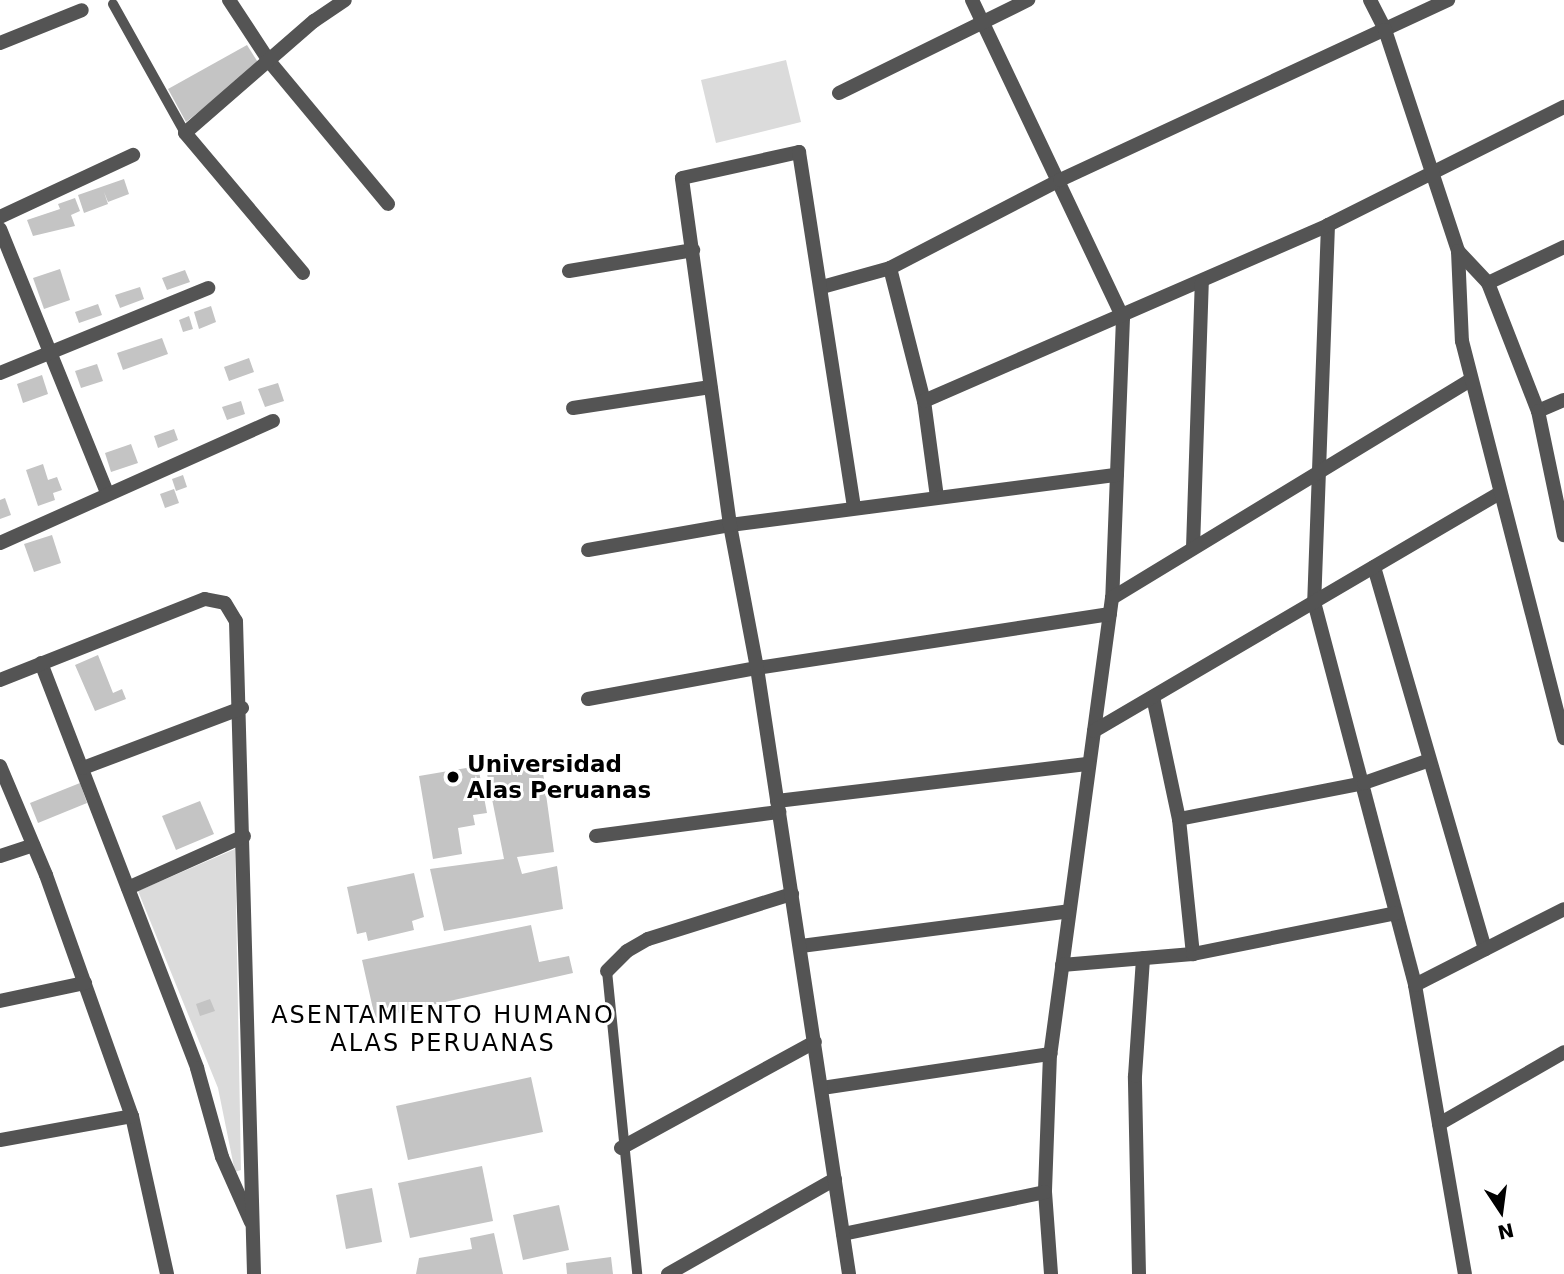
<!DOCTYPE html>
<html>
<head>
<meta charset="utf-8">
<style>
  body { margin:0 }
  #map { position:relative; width:1564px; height:1274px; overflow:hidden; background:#fff; font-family:"DejaVu Sans",sans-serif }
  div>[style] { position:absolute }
  .green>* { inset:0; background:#dbdbdb }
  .building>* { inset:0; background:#c4c4c4 }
  .service>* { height:10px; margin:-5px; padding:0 5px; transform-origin:5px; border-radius:5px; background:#545454 }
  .minor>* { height:14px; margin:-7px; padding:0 7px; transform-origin:7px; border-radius:7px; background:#545454 }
  .tertiary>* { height:14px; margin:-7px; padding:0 7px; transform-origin:7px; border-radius:7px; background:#545454 }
  .dots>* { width:19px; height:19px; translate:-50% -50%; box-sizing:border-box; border:4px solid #fff; border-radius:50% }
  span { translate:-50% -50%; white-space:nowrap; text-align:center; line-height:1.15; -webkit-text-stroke:6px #fff; paint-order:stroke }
  .poi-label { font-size:23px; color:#000; font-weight:700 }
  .left { translate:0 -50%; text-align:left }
  .neighbourhood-label { font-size:24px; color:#000; letter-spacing:2px }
  .north { position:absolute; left:1466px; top:1176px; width:70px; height:70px; -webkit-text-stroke:5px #fff; paint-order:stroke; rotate:167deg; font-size:19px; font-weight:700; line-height:28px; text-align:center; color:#000 }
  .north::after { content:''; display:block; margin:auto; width:24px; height:32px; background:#000; clip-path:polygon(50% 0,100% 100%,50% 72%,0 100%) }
</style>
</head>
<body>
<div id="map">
  <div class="green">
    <div style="clip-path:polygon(786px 60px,801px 122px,716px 143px,701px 80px)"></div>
    <div style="clip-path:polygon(235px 849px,241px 1170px,235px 1172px,218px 1088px,138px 891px)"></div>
  </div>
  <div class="building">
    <div style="clip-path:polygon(247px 45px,259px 64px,186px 122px,168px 89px)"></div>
    <div style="clip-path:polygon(124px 179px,129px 194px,108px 202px,104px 192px,108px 204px,84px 213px,78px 195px)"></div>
    <div style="clip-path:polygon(75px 198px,80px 211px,71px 215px,75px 226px,33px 236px,27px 220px,60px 209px,58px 204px)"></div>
    <div style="clip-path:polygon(60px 269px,70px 300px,44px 309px,33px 278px)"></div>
    <div style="clip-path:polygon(185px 270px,190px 282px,167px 290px,162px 278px)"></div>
    <div style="clip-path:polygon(140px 287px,144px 299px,120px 308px,115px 295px)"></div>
    <div style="clip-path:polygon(98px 304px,102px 315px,79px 323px,75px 312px)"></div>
    <div style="clip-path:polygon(211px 306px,216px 322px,199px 329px,194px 312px)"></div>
    <div style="clip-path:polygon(189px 316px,193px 329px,183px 332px,179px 320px)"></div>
    <div style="clip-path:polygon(162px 338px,168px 354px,123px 370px,117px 353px)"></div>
    <div style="clip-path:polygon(249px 358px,254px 372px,229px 381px,224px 367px)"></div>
    <div style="clip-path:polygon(97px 364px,103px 381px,81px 388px,75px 371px)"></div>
    <div style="clip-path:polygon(42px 375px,48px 394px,23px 403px,17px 384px)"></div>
    <div style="clip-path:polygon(278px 383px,284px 401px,265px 407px,258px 389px)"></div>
    <div style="clip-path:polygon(241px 401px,245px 414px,227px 420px,222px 407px)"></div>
    <div style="clip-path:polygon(174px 429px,178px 440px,158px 448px,154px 436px)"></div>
    <div style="clip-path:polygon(131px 444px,138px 463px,111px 472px,105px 453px)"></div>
    <div style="clip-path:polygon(43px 464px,48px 480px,57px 477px,62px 490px,53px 493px,55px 500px,38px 506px,26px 470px)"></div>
    <div style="clip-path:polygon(183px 475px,187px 487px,176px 491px,172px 479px)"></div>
    <div style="clip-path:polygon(174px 489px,179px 503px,165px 508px,160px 494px)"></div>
    <div style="clip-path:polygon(5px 498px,11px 515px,0 519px,0 500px)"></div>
    <div style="clip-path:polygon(52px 535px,61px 563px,34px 572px,24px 544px)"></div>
    <div style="clip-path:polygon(98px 655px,113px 693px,122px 689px,126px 699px,95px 711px,75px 665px)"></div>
    <div style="clip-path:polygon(541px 758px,554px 852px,517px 857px,522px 874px,557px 866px,563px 909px,444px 931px,430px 869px,504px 859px,487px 774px,494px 773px,493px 765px)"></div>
    <div style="clip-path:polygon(478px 766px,487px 813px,473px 815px,475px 825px,458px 828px,462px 854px,433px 859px,419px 776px)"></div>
    <div style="clip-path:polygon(80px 783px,87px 803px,38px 823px,30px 803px)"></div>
    <div style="clip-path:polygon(200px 801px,214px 834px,176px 850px,162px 816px)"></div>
    <div style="clip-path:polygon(414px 873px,424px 917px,412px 921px,414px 930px,368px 941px,366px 932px,357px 934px,347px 887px)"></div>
    <div style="clip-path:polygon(531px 925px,539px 962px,569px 956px,573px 973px,375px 1018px,362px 960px)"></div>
    <div style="clip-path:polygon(210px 999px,215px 1011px,200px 1016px,196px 1004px)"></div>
    <div style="clip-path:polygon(531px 1077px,543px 1132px,408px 1160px,396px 1106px)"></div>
    <div style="clip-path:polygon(482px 1166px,493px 1221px,410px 1238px,398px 1183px)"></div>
    <div style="clip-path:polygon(372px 1188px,382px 1242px,346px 1249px,336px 1195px)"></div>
    <div style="clip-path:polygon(559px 1205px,569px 1250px,523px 1260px,513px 1215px)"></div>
    <div style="clip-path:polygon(494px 1233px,503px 1274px,416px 1274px,419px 1258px,472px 1249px,470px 1238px)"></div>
    <div style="clip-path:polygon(611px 1257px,613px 1274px,567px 1274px,566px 1263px)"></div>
  </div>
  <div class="service">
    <div style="left:113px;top:4px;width:148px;rotate:60.8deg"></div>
    <div style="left:607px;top:971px;width:304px;rotate:84.3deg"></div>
  </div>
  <div class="minor">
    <div style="left:229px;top:0;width:73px;rotate:56.7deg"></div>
    <div style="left:269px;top:61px;width:186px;rotate:50.2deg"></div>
    <div style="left:972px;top:0;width:352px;rotate:64.6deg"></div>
    <div style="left:1123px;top:318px;width:280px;rotate:92.2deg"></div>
    <div style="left:1112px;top:598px;width:460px;rotate:97.7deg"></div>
    <div style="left:1050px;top:1054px;width:138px;rotate:92.1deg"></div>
    <div style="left:1045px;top:1192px;width:82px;rotate:85.8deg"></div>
    <div style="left:0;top:43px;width:88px;rotate:-21.9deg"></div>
    <div style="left:839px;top:93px;width:211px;rotate:-26.2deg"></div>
    <div style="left:0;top:217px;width:147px;rotate:-25deg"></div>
    <div style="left:1328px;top:225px;width:377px;rotate:92.1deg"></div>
    <div style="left:1314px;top:602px;width:396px;rotate:75.2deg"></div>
    <div style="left:1415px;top:985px;width:293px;rotate:80.2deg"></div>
    <div style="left:0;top:229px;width:285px;rotate:67.9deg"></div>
    <div style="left:890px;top:268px;width:137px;rotate:75.7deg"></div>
    <div style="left:924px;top:401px;width:97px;rotate:82.3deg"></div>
    <div style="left:569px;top:271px;width:126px;rotate:-9.6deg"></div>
    <div style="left:303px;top:273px;width:183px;rotate:-130.1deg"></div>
    <div style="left:185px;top:133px;width:171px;rotate:-41deg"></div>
    <div style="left:314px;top:21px;width:37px;rotate:-34deg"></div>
    <div style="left:1488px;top:283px;width:84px;rotate:-25.3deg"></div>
    <div style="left:822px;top:287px;width:71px;rotate:-15.6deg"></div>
    <div style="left:890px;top:268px;width:191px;rotate:-27.4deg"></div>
    <div style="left:1060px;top:180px;width:428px;rotate:-24.9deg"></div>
    <div style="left:0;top:373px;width:225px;rotate:-22.2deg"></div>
    <div style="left:924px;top:401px;width:441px;rotate:-23.5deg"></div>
    <div style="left:1328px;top:225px;width:264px;rotate:-26.6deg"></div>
    <div style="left:573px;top:408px;width:139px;rotate:-8.7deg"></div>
    <div style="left:1538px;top:411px;width:28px;rotate:-23deg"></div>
    <div style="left:0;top:543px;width:299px;rotate:-24.1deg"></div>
    <div style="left:1193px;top:548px;width:266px;rotate:-88.1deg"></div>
    <div style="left:588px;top:550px;width:144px;rotate:-10deg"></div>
    <div style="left:730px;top:525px;width:390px;rotate:-7.4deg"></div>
    <div style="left:1374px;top:567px;width:398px;rotate:73.8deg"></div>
    <div style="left:1112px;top:598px;width:420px;rotate:-31.3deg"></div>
    <div style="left:41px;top:663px;width:434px;rotate:68.9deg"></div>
    <div style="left:197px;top:1068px;width:92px;rotate:74.3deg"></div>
    <div style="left:222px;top:1157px;width:71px;rotate:66deg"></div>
    <div style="left:0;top:680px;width:220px;rotate:-21.6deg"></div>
    <div style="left:205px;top:599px;width:20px;rotate:11deg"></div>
    <div style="left:225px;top:603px;width:21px;rotate:59deg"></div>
    <div style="left:236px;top:621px;width:653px;rotate:88.42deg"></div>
    <div style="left:1153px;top:697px;width:125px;rotate:78deg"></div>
    <div style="left:1179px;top:819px;width:136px;rotate:84.1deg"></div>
    <div style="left:588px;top:699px;width:172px;rotate:-10.4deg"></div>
    <div style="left:757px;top:668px;width:357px;rotate:-8.7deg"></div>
    <div style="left:1094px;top:731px;width:468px;rotate:-30.4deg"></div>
    <div style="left:0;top:766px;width:118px;rotate:67.1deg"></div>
    <div style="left:46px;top:875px;width:256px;rotate:70.4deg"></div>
    <div style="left:132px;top:1116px;width:162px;rotate:77.5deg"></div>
    <div style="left:83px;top:768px;width:170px;rotate:-20.7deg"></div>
    <div style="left:777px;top:801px;width:314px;rotate:-6.8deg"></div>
    <div style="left:1179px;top:819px;width:188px;rotate:-11deg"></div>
    <div style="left:1364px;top:783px;width:67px;rotate:-19.2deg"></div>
    <div style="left:596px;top:836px;width:185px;rotate:-7.5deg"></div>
    <div style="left:0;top:856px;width:35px;rotate:-18deg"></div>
    <div style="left:128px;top:888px;width:127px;rotate:-24.1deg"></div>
    <div style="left:801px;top:946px;width:270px;rotate:-7.4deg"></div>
    <div style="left:1062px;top:965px;width:131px;rotate:-4.8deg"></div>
    <div style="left:1193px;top:954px;width:207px;rotate:-11.4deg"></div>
    <div style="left:607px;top:971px;width:28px;rotate:-45deg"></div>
    <div style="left:627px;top:951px;width:24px;rotate:-30deg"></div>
    <div style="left:648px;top:939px;width:151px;rotate:-17.4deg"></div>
    <div style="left:1415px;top:985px;width:167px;rotate:-27deg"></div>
    <div style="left:0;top:1001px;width:87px;rotate:-12deg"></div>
    <div style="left:822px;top:1088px;width:231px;rotate:-8.5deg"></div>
    <div style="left:1439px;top:1124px;width:144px;rotate:-29.9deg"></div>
    <div style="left:0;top:1140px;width:134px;rotate:-10.3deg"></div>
    <div style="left:621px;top:1148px;width:221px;rotate:-28.7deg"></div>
    <div style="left:843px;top:1234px;width:206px;rotate:-11.7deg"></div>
    <div style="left:668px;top:1274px;width:192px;rotate:-29.6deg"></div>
    <div style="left:849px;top:1274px;width:613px;rotate:-98.63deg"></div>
    <div style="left:757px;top:668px;width:146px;rotate:-100.7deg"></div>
    <div style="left:730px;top:525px;width:350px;rotate:-97.9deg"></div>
    <div style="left:682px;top:178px;width:120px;rotate:-12.5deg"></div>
    <div style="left:799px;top:152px;width:359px;rotate:81.2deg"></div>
    <div style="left:1139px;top:1274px;width:198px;rotate:-91.2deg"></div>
    <div style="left:1135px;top:1076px;width:118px;rotate:-86.1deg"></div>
  </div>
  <div class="tertiary">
    <div style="left:1370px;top:0;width:34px;rotate:63deg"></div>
    <div style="left:1385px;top:30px;width:233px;rotate:71.7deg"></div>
    <div style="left:1458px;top:251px;width:90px;rotate:87.5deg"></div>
    <div style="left:1462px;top:341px;width:410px;rotate:75.6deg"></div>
    <div style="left:1458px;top:251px;width:44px;rotate:46.8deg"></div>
    <div style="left:1488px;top:283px;width:137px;rotate:68.7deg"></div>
    <div style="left:1538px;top:411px;width:127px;rotate:78.2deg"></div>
  </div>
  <div class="dots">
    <div style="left:453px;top:777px;background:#000"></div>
  </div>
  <div class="poi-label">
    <span class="left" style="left:467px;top:777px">Universidad<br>Alas Peruanas</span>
  </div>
  <div class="neighbourhood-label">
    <span style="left:443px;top:1030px">ASENTAMIENTO HUMANO<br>ALAS PERUANAS</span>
  </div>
  <div class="north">N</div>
</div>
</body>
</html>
